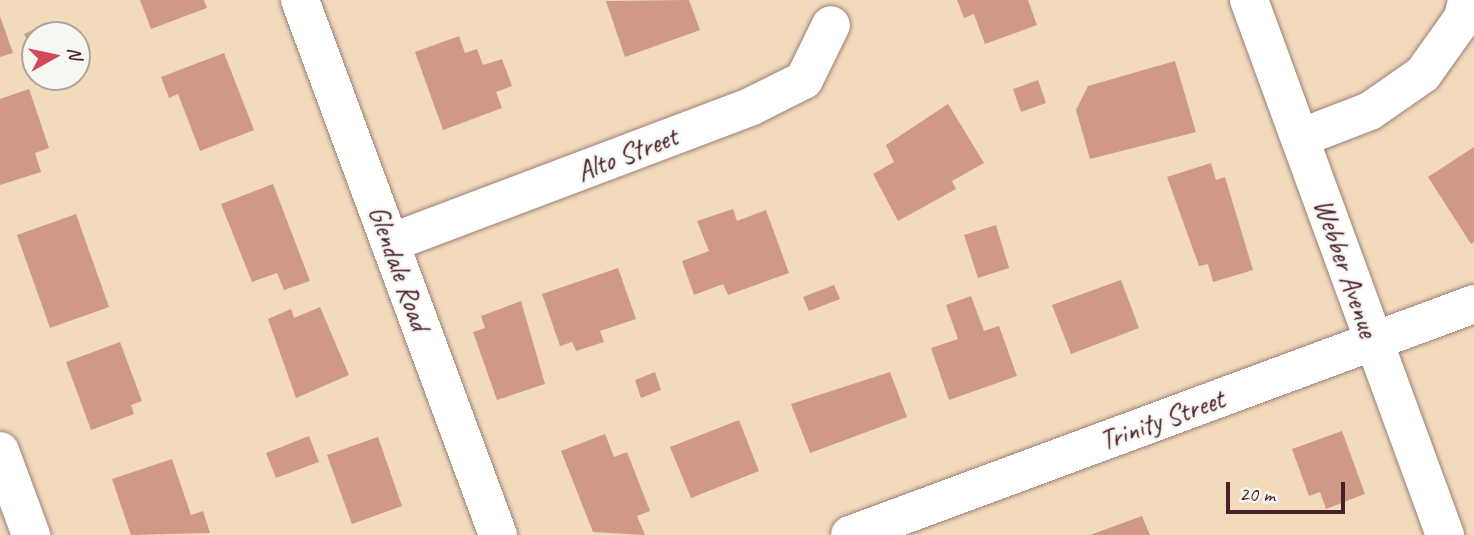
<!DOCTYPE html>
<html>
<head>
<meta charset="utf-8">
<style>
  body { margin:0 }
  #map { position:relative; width:1474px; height:535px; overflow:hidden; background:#f2dbbd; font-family:Caveat,sans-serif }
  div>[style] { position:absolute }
  .building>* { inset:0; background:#d09887 }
  .roads { filter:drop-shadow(0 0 2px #9e7d74) drop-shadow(0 0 2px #9e7d74) }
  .minor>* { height:38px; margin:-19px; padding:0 19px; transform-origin:19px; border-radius:19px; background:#fff }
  span { translate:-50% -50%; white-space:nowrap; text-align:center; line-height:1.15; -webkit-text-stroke:5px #f6f6f2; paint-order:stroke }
  .street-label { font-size:28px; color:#4a1f2b }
  .north { position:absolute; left:21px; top:21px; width:70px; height:70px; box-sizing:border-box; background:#f6f6f2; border:2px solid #b1a0a2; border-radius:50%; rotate:81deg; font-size:19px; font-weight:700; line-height:28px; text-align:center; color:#4a1f2b }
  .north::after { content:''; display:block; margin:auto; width:24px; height:32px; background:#d1495b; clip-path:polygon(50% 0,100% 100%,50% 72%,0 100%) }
  .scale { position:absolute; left:1226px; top:482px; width:119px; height:32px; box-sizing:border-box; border:4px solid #4a1f2b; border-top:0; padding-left:9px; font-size:21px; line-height:24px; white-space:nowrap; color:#4a1f2b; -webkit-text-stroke:5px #f6f6f2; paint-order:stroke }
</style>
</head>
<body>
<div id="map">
  <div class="building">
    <div style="clip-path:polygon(140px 0,204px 0,207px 8px,151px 29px)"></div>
    <div style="clip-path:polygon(689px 0,700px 30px,625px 57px,606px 1px)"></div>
    <div style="clip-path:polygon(957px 0,1028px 0,1037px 25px,985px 44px,974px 14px,964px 18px)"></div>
    <div style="clip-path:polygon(0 16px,13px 53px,0 57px)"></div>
    <div style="clip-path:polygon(48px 23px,53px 35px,35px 35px,33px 53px,24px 34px)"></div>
    <div style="clip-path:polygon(459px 36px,465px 53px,477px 49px,483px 65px,502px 59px,512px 86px,496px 92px,502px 108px,443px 130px,415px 52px)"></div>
    <div style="clip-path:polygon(224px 53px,254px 130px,200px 151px,178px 94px,169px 98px,161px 77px)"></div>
    <div style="clip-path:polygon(1175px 61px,1196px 132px,1090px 159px,1076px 110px,1088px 86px)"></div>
    <div style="clip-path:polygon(1038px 80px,1046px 103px,1021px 112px,1013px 89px)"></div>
    <div style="clip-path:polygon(29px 89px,49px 148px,35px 153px,41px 172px,0 185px,0 99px)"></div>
    <div style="clip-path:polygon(948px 104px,984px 163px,952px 181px,956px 189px,898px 221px,873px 174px,894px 162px,886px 145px)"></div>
    <div style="clip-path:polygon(1474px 147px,1474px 242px,1471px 244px,1428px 177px)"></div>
    <div style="clip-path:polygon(1211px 163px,1216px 180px,1225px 177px,1253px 270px,1213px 282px,1208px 264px,1199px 266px,1167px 177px)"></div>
    <div style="clip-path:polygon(273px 184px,310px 281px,284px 290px,277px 273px,252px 282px,221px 204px)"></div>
    <div style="clip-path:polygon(733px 209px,737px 221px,766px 210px,789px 273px,728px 295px,723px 284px,694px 295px,682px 261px,709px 251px,697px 221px)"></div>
    <div style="clip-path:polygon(76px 214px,109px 307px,50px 328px,17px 235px)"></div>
    <div style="clip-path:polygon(996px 225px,1009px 268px,978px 278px,964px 235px)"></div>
    <div style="clip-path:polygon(618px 268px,636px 319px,600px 331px,604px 342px,576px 351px,572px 342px,560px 346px,542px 294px)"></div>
    <div style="clip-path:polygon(1121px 280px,1139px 328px,1071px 354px,1052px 305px)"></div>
    <div style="clip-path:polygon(834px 285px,840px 299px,809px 311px,803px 297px)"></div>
    <div style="clip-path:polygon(971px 296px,984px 331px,999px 326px,1017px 376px,949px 400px,931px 348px,958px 339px,946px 305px)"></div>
    <div style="clip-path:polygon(521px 301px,545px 384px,497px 400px,473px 332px,485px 328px,481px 316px)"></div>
    <div style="clip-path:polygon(320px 307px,349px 375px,296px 398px,268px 319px,291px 309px,294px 318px)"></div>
    <div style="clip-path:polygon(120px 342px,142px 401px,131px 405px,134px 414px,91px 430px,66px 362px)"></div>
    <div style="clip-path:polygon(655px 372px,661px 390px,641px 398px,635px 380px)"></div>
    <div style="clip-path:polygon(890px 372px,907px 417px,810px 453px,791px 404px)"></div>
    <div style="clip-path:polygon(739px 420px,759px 471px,691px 498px,670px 447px)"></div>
    <div style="clip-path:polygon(1342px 431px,1365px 494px,1326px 509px,1320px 492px,1309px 496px,1292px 449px)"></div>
    <div style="clip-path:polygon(605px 434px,614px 457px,627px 452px,650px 511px,637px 516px,645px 535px,593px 532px,561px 451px)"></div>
    <div style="clip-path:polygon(309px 436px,319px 462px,276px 478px,266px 453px)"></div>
    <div style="clip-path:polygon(378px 437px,402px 506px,352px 524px,327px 455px)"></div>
    <div style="clip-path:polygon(172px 459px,191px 515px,203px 511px,210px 533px,131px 535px,112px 479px)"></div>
    <div style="clip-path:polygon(1142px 516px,1150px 535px,1090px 535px)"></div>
  </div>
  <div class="roads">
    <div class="minor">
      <div style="left:300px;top:0;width:570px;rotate:69.69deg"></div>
      <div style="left:1249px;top:0;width:570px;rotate:69.88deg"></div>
      <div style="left:1300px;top:138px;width:75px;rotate:-21.1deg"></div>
      <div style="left:1370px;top:111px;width:65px;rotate:-34.9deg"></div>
      <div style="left:1423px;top:74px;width:69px;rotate:-54.5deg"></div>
      <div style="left:1463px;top:18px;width:18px;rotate:-77deg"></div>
      <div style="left:390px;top:243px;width:385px;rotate:-20.7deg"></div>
      <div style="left:750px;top:107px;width:60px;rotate:-26.6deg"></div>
      <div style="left:804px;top:80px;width:61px;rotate:-63.9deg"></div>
      <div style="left:0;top:451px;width:90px;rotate:69.7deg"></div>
      <div style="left:850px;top:535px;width:665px;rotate:-20.31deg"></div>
    </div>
  </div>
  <div class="street-label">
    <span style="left:627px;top:154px;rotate:-21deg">Alto Street</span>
    <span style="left:399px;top:268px;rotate:70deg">Glendale Road</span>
    <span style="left:1346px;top:268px;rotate:71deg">Webber Avenue</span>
    <span style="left:1162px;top:420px;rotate:-20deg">Trinity Street</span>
  </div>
  <div class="north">N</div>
  <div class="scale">20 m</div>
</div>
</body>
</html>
